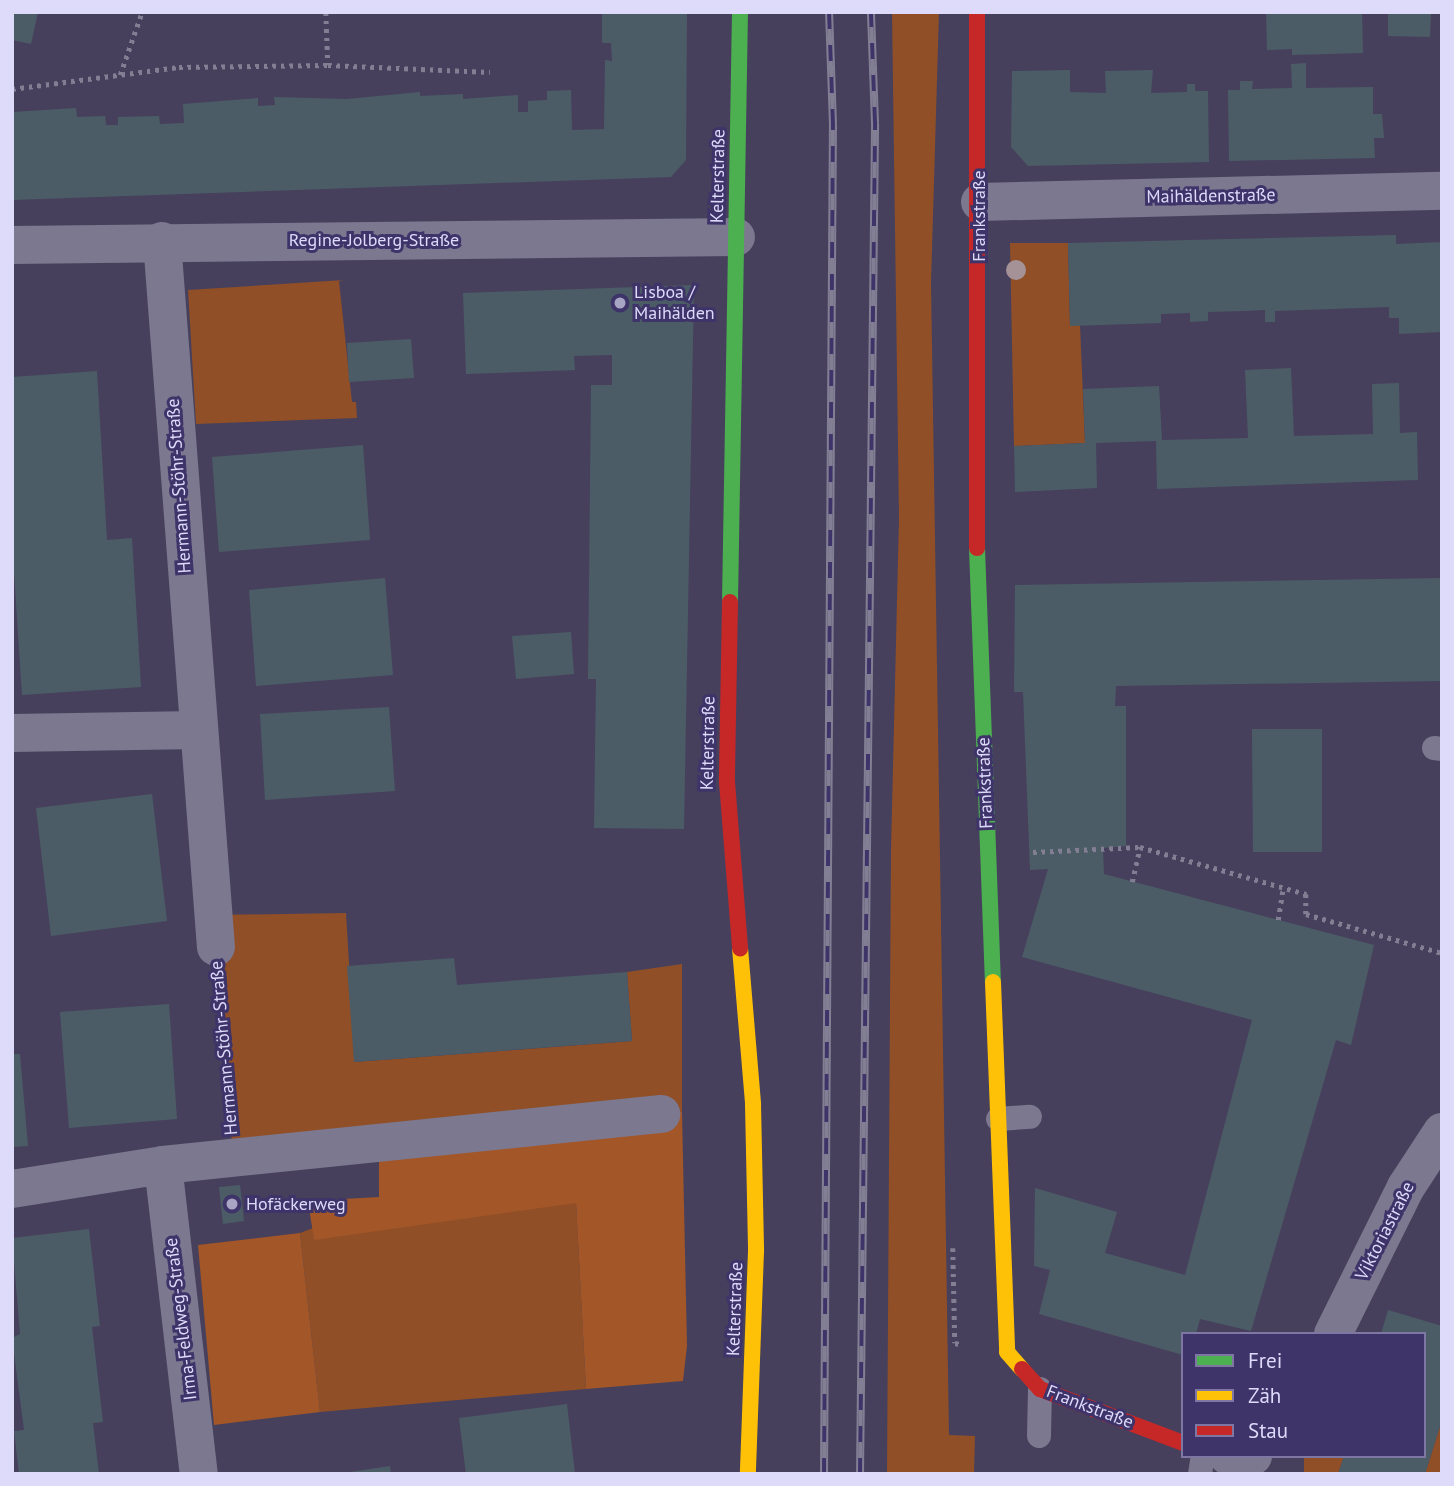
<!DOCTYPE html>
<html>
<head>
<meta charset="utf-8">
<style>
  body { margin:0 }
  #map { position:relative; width:1454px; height:1486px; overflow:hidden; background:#46405d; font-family:"PT Sans",sans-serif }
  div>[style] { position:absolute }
  .green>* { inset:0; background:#904f27 }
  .forest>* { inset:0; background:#a35627 }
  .building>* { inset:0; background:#4c5c66 }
  .path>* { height:4.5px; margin-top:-2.25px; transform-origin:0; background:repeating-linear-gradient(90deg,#827e93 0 3.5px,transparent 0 8.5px) }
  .lane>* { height:24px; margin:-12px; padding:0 12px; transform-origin:12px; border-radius:12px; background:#7c788f }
  .street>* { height:38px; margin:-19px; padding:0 19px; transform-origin:19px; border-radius:19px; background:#7c788f }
  .fast>* { height:16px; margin:-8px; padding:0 8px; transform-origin:8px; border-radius:8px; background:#4caf50 }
  .slow>* { height:16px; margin:-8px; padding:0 8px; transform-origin:8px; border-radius:8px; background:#ffc107 }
  .jam>* { height:16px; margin:-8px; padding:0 8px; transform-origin:8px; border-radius:8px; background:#c62828 }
  .rail>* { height:8px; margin-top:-4px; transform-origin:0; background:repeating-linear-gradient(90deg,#3e3469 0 16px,#827f94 0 32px); box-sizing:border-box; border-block:2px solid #827f94 }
  .trees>* { width:20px; height:20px; margin:-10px; border-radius:50%; background:#a59297 }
  .dots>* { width:19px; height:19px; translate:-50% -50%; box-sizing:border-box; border:4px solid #3e3469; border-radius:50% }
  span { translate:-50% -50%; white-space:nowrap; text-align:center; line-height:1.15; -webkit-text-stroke:6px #3e3469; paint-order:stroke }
  .street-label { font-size:18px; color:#dddafa }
  .poi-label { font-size:18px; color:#dddafa }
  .left { translate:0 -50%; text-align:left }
  .frame { position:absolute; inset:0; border:14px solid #dddafa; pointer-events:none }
  .legend { position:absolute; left:1181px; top:1332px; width:245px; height:126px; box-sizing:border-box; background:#3e3469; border:2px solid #7e76a3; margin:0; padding:9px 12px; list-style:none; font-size:21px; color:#dddafa }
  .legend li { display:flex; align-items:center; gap:14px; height:35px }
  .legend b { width:35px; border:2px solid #7e76a3 }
</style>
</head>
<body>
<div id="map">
  <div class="green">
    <div style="clip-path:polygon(892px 12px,939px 12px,931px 283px,949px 1435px,975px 1436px,974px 1474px,887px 1474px,891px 849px,899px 518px)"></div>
    <div style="clip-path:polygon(1010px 243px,1068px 243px,1070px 325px,1080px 325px,1085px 443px,1014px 446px)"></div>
    <div style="clip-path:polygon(344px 280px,339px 281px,352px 402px,356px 402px,357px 418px,196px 424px,188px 290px)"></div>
    <div style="clip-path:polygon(346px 913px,355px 1062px,632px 1041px,627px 972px,682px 964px,682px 1112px,233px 1157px,213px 915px)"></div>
    <div style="clip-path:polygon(576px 1202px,586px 1389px,320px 1412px,300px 1233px,313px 1228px,314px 1239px)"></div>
    <div style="clip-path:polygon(1442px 1420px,1442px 1474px,1425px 1474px)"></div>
    <div style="clip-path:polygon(1304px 1456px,1344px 1456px,1338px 1474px,1304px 1474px)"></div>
  </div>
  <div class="forest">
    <div style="clip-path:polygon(682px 1112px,687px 1346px,683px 1381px,586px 1389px,576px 1203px,314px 1240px,308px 1201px,379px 1197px,379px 1142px)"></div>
    <div style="clip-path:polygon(300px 1233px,320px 1412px,214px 1425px,198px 1245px)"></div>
  </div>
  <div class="building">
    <div style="clip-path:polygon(12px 12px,38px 12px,31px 44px,12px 40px)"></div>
    <div style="clip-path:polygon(687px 12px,686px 160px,671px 177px,12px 200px,12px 112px,76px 108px,77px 117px,105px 116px,106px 125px,118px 125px,118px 117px,159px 116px,160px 124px,184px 123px,183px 104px,258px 98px,258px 106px,275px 105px,274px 97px,347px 99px,420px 92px,420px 96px,463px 94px,463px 99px,518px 95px,518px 112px,528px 112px,528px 101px,547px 100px,547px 91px,571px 90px,572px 130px,604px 129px,605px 60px,612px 61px,611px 43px,602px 43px,602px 13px)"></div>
    <div style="clip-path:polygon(1266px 12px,1362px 12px,1363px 53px,1292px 55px,1292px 49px,1267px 50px)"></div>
    <div style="clip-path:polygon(1388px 12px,1431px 12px,1430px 37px,1388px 36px)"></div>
    <div style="clip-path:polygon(1306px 63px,1306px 88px,1373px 87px,1373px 114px,1382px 114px,1384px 138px,1374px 138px,1375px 158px,1229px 161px,1228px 90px,1240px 90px,1240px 81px,1253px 81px,1252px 89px,1292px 88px,1291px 64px)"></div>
    <div style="clip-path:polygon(1070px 70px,1070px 92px,1106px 93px,1105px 71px,1153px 70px,1151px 93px,1187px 92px,1187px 84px,1195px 84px,1195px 91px,1208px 91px,1209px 162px,1028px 166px,1011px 147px,1012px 71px)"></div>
    <div style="clip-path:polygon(1396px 235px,1396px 244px,1442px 242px,1442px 332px,1399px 334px,1399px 318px,1389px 318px,1389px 307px,1275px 311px,1275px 322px,1265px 322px,1265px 310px,1244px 311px,1208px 312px,1208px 321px,1190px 322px,1190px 313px,1161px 314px,1161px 323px,1070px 326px,1068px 243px)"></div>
    <div style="clip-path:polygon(694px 285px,684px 829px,594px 828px,596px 679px,588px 679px,591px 385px,612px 385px,612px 355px,574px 356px,575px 370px,466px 374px,463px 293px)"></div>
    <div style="clip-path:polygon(411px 339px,414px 378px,349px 382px,347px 343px)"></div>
    <div style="clip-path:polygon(1291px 368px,1294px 436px,1373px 434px,1372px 384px,1399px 383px,1400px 433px,1417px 432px,1418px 480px,1157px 489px,1156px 441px,1096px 443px,1097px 488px,1015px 492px,1014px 446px,1085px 443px,1083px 389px,1159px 386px,1162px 440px,1248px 438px,1245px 370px)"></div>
    <div style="clip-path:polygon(97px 371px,107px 540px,132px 538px,141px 687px,22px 695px,12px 542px,12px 377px)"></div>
    <div style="clip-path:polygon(363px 445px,370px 540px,219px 552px,212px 457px)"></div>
    <div style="clip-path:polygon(385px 578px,393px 675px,256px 686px,249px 590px)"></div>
    <div style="clip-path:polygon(1442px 578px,1442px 681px,1116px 686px,1115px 706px,1126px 706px,1126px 846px,1103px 848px,1104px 874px,1374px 945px,1351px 1045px,1336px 1040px,1251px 1331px,1200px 1319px,1196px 1334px,1183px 1334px,1183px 1355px,1039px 1314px,1050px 1270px,1034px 1266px,1035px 1188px,1117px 1212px,1105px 1253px,1185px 1275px,1252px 1020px,1022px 957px,1048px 869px,1030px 870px,1023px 692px,1014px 692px,1015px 585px)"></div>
    <div style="clip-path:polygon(571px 632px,574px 674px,516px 679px,512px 636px)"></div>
    <div style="clip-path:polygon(389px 707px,395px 791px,265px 800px,260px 714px)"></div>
    <div style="clip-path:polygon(1252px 729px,1322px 729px,1322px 852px,1253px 852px)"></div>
    <div style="clip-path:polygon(152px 794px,167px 921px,51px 936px,36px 808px)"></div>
    <div style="clip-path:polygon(454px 958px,457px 985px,627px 972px,632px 1041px,354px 1062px,347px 966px)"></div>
    <div style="clip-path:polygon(169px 1004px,177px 1119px,69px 1128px,60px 1012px)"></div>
    <div style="clip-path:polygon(12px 1054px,20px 1054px,28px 1146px,12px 1147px)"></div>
    <div style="clip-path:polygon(240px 1185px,244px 1221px,223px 1224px,219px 1187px)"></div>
    <div style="clip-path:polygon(89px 1229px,100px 1326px,92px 1327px,103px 1422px,93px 1423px,99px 1474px,19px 1474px,14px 1431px,24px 1430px,12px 1338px,20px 1334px,12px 1238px)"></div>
    <div style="clip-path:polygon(1388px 1310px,1442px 1326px,1442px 1420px,1425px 1474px,1338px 1474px,1344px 1456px,1424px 1456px,1424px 1334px,1381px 1334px)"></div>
    <div style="clip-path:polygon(567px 1404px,575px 1474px,466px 1474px,459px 1418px)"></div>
    <div style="clip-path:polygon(390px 1466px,391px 1474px,350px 1474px,350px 1472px)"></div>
  </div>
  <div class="path">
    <div style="left:326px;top:12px;width:53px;rotate:87.8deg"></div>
    <div style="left:120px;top:75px;width:67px;rotate:-70.8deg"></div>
    <div style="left:12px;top:89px;width:168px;rotate:-7.5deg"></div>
    <div style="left:179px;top:67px;width:149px;rotate:-0.8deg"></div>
    <div style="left:328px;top:65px;width:162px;rotate:2.5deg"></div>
    <div style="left:1033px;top:852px;width:107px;rotate:-2.7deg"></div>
    <div style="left:1132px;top:882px;width:36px;rotate:-77deg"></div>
    <div style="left:1140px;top:847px;width:173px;rotate:15.8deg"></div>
    <div style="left:1306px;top:894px;width:20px;rotate:90deg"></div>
    <div style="left:1306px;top:914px;width:141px;rotate:16deg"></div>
    <div style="left:1278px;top:920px;width:33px;rotate:-81deg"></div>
    <div style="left:220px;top:991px;width:120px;rotate:85.7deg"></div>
    <div style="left:953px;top:1248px;width:95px;rotate:88.8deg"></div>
    <div style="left:955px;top:1343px;width:5px;rotate:11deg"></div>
  </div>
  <div class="lane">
    <div style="left:1434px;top:748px;width:8px;rotate:7deg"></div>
    <div style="left:998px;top:1119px;width:32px;rotate:-4deg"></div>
    <div style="left:1039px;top:1436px;width:47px;rotate:-88.8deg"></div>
    <div style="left:1200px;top:1474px;width:18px;rotate:-81deg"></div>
  </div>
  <div class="street">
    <div style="left:980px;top:202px;width:462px;rotate:-1.4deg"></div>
    <div style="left:162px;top:241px;width:708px;rotate:85.63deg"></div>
    <div style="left:12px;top:245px;width:724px;rotate:-0.63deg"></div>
    <div style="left:12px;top:733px;width:185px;rotate:-0.9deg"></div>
    <div style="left:163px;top:1165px;width:311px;rotate:83.4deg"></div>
    <div style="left:12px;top:1189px;width:153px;rotate:-9deg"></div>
    <div style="left:163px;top:1165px;width:501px;rotate:-5.85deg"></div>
    <div style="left:1333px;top:1334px;width:164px;rotate:-63.6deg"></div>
    <div style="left:1406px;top:1187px;width:66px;rotate:-56.8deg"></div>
    <div style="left:1228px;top:1456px;width:25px"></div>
  </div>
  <div class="fast">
    <div style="left:977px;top:548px;width:434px;rotate:87.9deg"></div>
    <div style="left:730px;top:602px;width:590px;rotate:-89.03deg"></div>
  </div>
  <div class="slow">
    <div style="left:740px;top:948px;width:157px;rotate:85.2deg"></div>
    <div style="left:753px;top:1104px;width:147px;rotate:88.8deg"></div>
    <div style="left:756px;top:1251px;width:223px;rotate:92.1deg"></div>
    <div style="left:993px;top:982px;width:370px;rotate:87.8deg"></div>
    <div style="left:1007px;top:1352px;width:23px;rotate:49deg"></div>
  </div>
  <div class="jam">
    <div style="left:977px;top:548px;width:536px;rotate:-90deg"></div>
    <div style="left:730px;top:602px;width:180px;rotate:91deg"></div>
    <div style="left:727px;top:782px;width:167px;rotate:85.5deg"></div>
    <div style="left:1022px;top:1369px;width:27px;rotate:48deg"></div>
    <div style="left:1040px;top:1389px;width:153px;rotate:20.7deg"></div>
  </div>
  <div class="rail">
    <div style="left:824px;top:1474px;width:1349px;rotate:-89.62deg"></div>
    <div style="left:833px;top:125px;width:113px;rotate:-92deg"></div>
    <div style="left:860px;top:1474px;width:1351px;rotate:-89.36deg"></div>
    <div style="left:875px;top:123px;width:111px;rotate:-92.1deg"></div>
  </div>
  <div class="trees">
    <div style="left:1016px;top:270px"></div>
  </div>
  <div class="dots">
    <div style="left:620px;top:303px;background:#a8a4c3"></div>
    <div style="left:232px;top:1204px;background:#a8a4c3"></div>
  </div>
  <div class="street-label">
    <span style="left:718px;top:176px;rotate:-89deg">Kelterstraße</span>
    <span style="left:1211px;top:196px;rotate:-1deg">Maihäldenstraße</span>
    <span style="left:979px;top:216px;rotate:-90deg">Frankstraße</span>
    <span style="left:374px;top:240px">Regine-Jolberg-Straße</span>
    <span style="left:179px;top:486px;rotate:-94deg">Hermann-Stöhr-Straße</span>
    <span style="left:708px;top:743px;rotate:-89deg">Kelterstraße</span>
    <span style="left:985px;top:783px;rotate:-92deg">Frankstraße</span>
    <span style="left:224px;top:1048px;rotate:-95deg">Hermann-Stöhr-Straße</span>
    <span style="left:1385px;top:1231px;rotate:-63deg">Viktoriastraße</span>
    <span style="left:735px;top:1309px;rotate:-88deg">Kelterstraße</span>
    <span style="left:181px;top:1319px;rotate:-97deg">Irma-Feldweg-Straße</span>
    <span style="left:1090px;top:1407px;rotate:21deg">Frankstraße</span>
  </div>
  <div class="poi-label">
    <span class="left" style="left:634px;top:303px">Lisboa /<br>Maihälden</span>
    <span class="left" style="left:246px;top:1204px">Hofäckerweg</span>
  </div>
  <div class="frame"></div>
  <ul class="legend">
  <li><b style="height:9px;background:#4caf50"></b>Frei</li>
  <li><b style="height:9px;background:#ffc107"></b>Zäh</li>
  <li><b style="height:9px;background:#c62828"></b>Stau</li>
  </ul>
</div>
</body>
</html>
